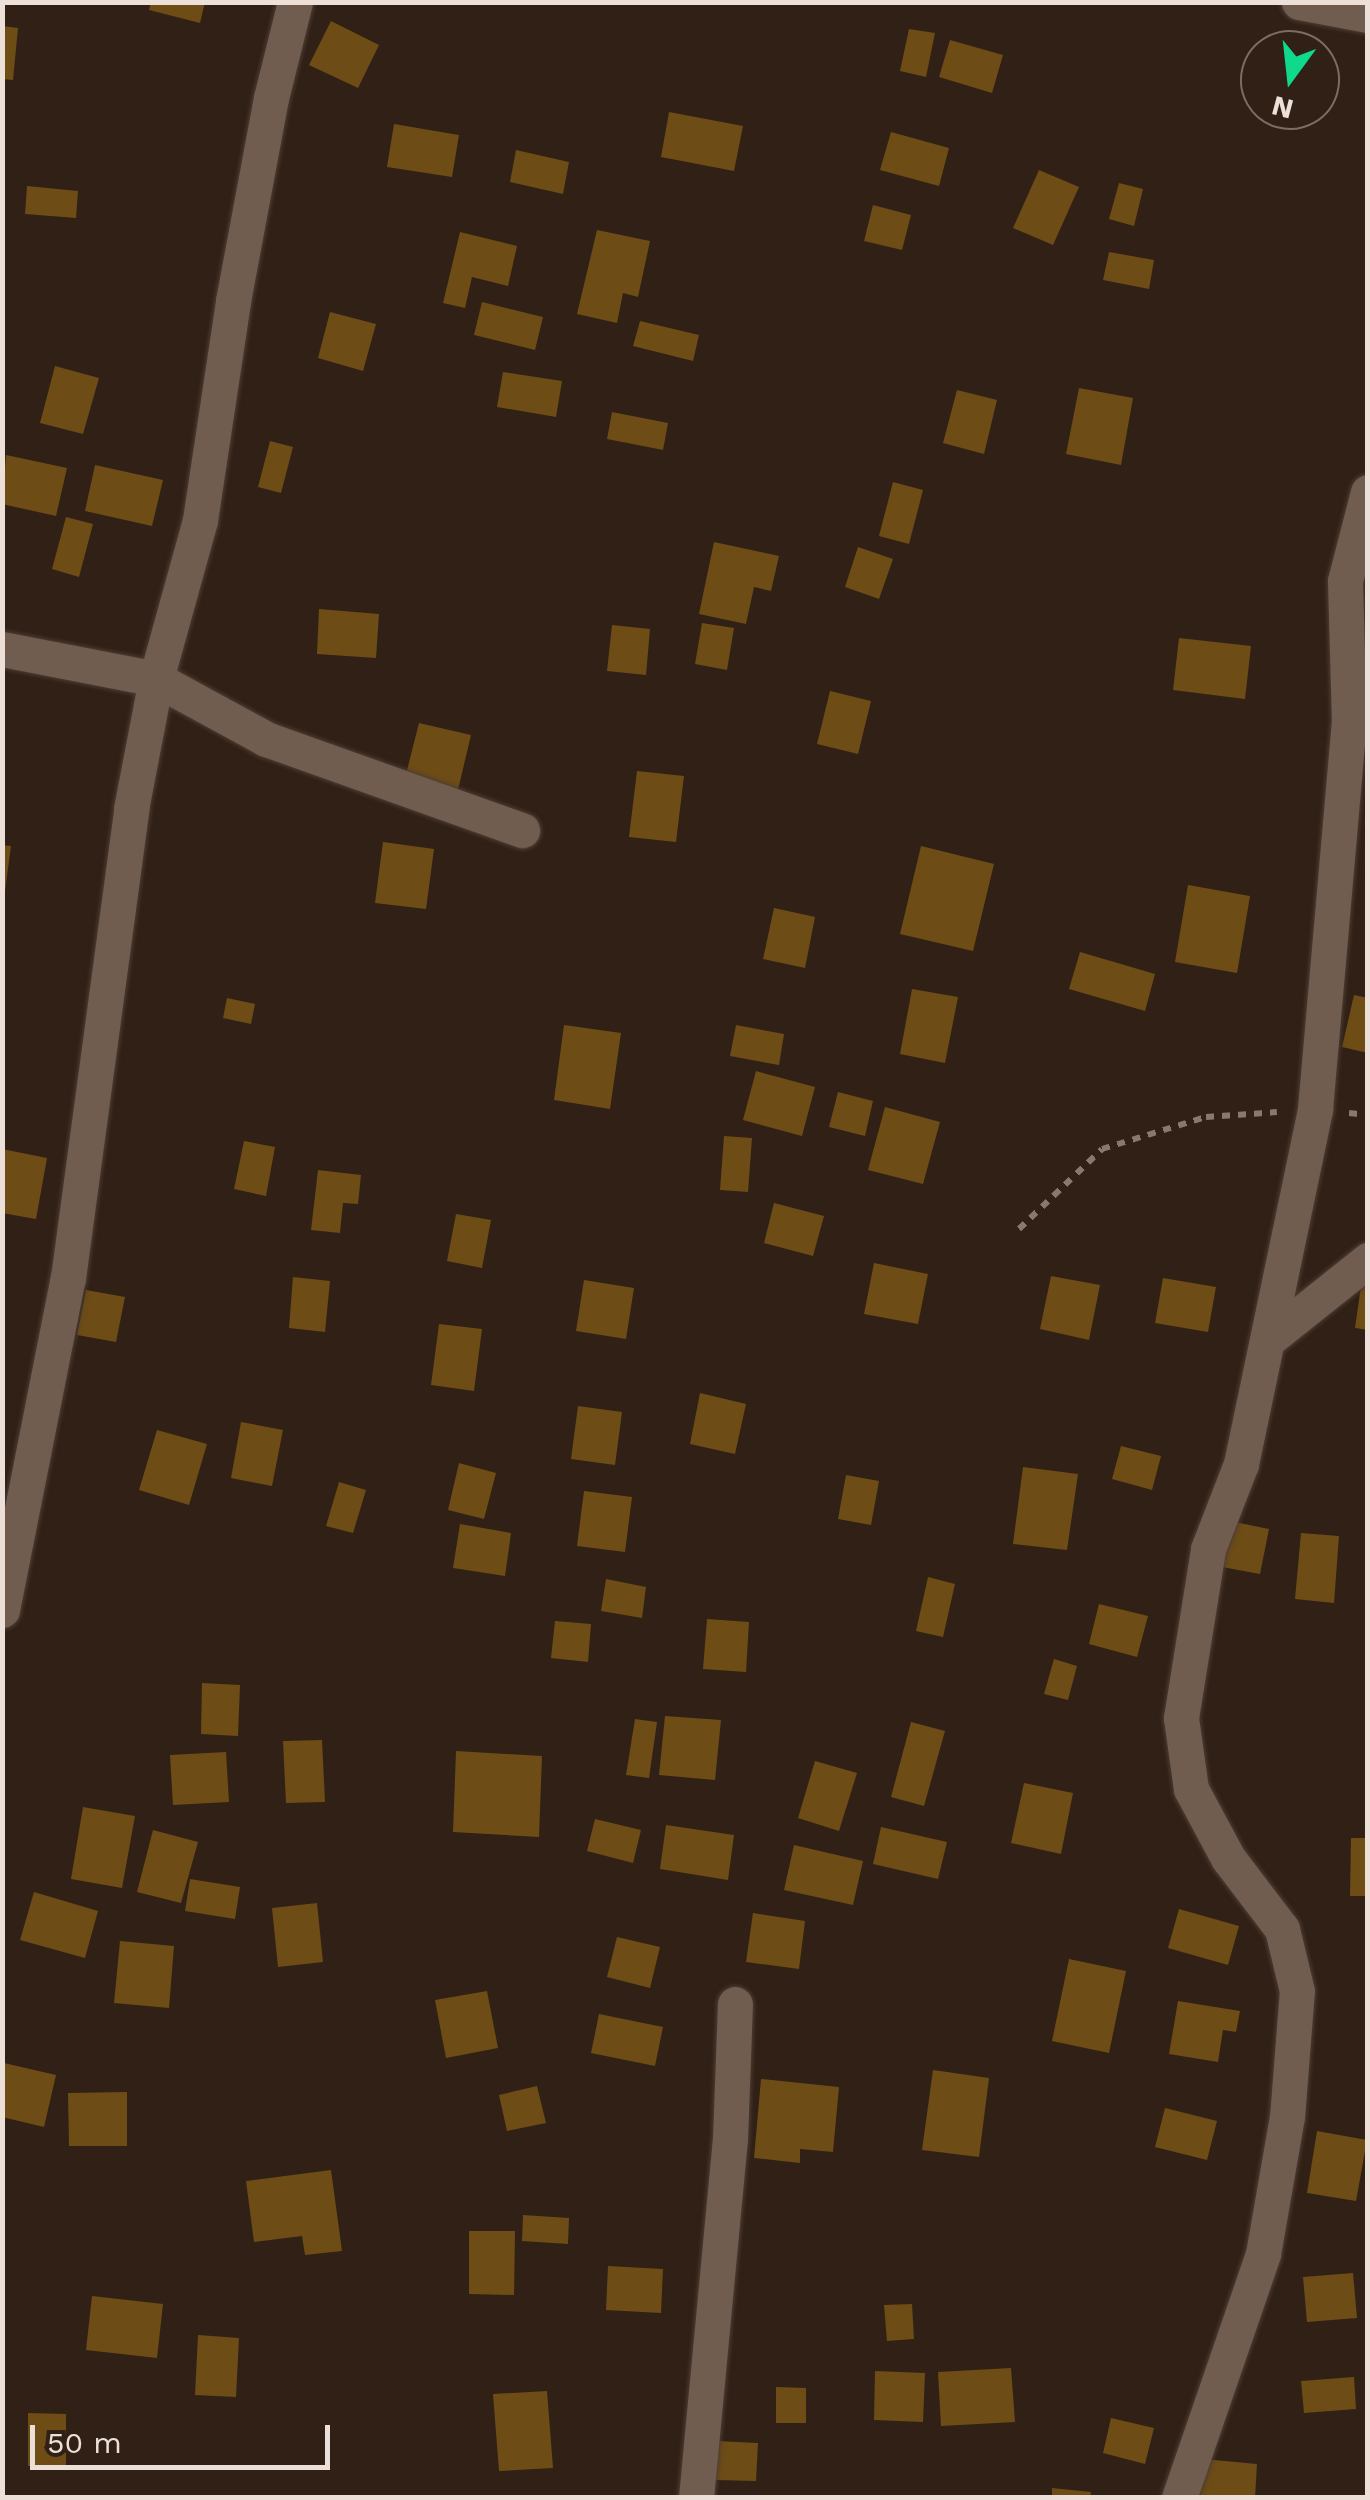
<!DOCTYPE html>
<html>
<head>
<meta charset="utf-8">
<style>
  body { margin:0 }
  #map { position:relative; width:1370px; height:2500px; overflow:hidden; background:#312015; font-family:"Work Sans",sans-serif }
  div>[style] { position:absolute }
  .building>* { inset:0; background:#6d4c16 }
  .path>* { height:6px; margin-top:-3px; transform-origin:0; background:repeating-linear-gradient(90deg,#887970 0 8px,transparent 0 16px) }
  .roads { filter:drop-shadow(0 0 2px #4c3d35) drop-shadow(0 0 2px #4c3d35) }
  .minor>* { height:35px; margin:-17.5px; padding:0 17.5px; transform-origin:17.5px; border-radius:17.5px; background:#715d50 }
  span { translate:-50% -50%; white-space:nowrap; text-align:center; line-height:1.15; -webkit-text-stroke:9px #312015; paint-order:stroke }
  .frame { position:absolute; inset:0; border:5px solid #ece0d8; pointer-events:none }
  .north { position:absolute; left:1240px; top:30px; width:100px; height:100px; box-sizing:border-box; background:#312015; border:2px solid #7c6d63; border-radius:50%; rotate:195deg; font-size:28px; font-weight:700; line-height:40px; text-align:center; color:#ece0d8 }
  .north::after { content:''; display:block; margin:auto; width:35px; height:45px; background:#0fd98a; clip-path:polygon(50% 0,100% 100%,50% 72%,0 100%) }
  .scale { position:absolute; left:30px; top:2425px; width:300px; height:45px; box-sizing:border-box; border:5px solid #ece0d8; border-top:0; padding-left:12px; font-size:30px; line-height:35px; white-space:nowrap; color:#ece0d8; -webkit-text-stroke:8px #312015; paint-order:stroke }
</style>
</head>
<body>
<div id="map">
  <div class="building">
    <div style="clip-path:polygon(151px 2px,205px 2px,200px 23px,149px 10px)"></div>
    <div style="clip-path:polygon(331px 21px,379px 45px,358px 88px,309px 65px)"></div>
    <div style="clip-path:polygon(2px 26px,18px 28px,13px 80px,2px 79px)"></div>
    <div style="clip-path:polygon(909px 29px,935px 33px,926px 77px,900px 71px)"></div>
    <div style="clip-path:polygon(950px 40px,1003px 55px,992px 93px,939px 77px)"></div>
    <div style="clip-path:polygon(669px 112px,743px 126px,734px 171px,661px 157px)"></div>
    <div style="clip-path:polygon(394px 124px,459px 135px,452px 177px,387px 167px)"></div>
    <div style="clip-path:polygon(891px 132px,949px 148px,939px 186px,880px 170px)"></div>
    <div style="clip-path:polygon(516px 150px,569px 162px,563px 194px,510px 182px)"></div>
    <div style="clip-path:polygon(1039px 170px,1079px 187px,1053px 245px,1013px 228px)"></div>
    <div style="clip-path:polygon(1119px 183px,1143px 189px,1134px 226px,1109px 219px)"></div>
    <div style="clip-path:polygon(27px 186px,78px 191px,76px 218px,25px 214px)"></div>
    <div style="clip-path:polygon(873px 205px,911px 215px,902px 250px,864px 241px)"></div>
    <div style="clip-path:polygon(597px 230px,650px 241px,638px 297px,623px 293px,617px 323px,577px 314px)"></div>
    <div style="clip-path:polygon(460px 232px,517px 246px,508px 286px,472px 277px,465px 308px,443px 303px)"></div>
    <div style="clip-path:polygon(1109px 252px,1154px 260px,1149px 289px,1103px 280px)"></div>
    <div style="clip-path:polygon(482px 302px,543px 317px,535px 350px,474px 335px)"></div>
    <div style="clip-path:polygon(330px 312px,376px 324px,363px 371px,318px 358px)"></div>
    <div style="clip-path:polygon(640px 321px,699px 335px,693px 361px,633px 346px)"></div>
    <div style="clip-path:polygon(55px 366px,99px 378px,83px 434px,40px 423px)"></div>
    <div style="clip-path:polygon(503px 372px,562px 381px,556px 417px,497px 407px)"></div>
    <div style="clip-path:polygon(1079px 388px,1133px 398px,1121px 465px,1066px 454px)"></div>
    <div style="clip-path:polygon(957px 390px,997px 400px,984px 454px,943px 443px)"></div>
    <div style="clip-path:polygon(612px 412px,668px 423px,663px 450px,607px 439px)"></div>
    <div style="clip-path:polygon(270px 441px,293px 447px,281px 493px,258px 487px)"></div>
    <div style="clip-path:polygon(6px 455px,67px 468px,56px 516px,2px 504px)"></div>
    <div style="clip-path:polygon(95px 465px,163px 480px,152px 526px,85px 511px)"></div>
    <div style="clip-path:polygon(893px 482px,923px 490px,909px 544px,879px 536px)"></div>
    <div style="clip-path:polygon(66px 517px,93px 524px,79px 577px,52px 569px)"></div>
    <div style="clip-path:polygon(714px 542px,779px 556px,771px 591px,754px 587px,746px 624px,699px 614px)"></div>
    <div style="clip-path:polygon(858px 547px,893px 559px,879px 599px,845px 587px)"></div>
    <div style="clip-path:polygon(319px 609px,379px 614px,376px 658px,317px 654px)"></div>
    <div style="clip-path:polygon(702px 623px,734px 628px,727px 670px,695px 664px)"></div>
    <div style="clip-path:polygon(612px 625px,650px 629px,646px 675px,607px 671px)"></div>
    <div style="clip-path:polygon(1179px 638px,1251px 646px,1245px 699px,1173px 690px)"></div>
    <div style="clip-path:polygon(830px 691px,871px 701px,858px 754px,817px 744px)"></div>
    <div style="clip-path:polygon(419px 723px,471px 735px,457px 794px,404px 782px)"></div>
    <div style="clip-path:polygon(637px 771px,684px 776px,676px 842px,629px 837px)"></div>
    <div style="clip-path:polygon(383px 842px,434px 849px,426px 909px,375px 903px)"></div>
    <div style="clip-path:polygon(2px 845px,11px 846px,5px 891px,2px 891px)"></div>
    <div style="clip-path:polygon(921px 846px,994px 864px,973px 951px,900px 934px)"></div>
    <div style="clip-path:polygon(1188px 885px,1250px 896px,1237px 973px,1175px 962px)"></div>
    <div style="clip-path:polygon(774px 908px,815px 917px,805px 968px,763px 959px)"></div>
    <div style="clip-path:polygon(1080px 952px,1155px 974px,1145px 1011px,1069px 989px)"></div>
    <div style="clip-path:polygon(912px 989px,958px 997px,945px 1063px,900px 1054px)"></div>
    <div style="clip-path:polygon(1354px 995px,1368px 998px,1368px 1053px,1342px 1047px)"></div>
    <div style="clip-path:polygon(227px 998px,255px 1004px,251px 1024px,223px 1018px)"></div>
    <div style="clip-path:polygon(564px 1025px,621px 1033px,610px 1109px,554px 1100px)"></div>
    <div style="clip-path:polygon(736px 1025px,784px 1034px,779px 1065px,730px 1056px)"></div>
    <div style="clip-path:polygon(756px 1071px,815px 1087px,802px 1136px,743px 1120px)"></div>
    <div style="clip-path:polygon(838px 1092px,873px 1101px,865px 1136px,829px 1127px)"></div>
    <div style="clip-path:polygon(885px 1107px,940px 1122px,923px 1184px,868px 1170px)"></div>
    <div style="clip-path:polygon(724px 1136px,752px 1138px,748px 1192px,720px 1190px)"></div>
    <div style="clip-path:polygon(244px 1141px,275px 1147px,266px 1196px,234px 1189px)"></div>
    <div style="clip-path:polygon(2px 1149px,47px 1158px,36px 1219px,2px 1213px)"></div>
    <div style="clip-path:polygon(318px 1170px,361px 1175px,358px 1204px,343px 1203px,340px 1233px,311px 1230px)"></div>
    <div style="clip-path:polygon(774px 1203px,824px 1216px,813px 1256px,764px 1243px)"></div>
    <div style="clip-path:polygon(456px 1214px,491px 1220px,482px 1268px,447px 1261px)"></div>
    <div style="clip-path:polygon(874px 1263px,928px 1274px,918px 1324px,864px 1314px)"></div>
    <div style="clip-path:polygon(1051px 1276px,1100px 1285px,1089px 1340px,1040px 1329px)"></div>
    <div style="clip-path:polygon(293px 1277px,330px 1281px,325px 1332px,289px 1328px)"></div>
    <div style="clip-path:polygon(1163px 1278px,1216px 1287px,1208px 1332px,1155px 1323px)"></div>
    <div style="clip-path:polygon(584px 1280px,634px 1288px,626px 1339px,576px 1331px)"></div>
    <div style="clip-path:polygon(1361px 1286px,1368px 1286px,1368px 1330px,1355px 1328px)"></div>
    <div style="clip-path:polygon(86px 1290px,125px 1297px,116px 1342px,77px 1335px)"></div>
    <div style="clip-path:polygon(439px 1324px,482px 1329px,474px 1391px,431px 1385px)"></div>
    <div style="clip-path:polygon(700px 1393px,746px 1404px,735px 1454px,690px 1444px)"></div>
    <div style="clip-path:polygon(578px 1406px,622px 1412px,615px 1465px,571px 1459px)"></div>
    <div style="clip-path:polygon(241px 1422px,283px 1430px,272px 1486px,231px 1478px)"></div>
    <div style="clip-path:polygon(157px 1430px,207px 1444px,189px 1505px,139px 1490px)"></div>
    <div style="clip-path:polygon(1121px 1446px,1161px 1456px,1152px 1490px,1112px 1479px)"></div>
    <div style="clip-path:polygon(459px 1463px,496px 1473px,484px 1519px,448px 1510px)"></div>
    <div style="clip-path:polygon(1023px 1467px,1078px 1474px,1067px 1550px,1013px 1544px)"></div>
    <div style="clip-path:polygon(846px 1475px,879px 1481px,871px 1525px,838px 1519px)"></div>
    <div style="clip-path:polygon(339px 1482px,366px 1490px,353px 1533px,326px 1526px)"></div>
    <div style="clip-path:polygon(584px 1491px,632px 1497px,625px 1552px,577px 1546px)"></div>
    <div style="clip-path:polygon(1230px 1521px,1269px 1529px,1260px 1574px,1222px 1567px)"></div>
    <div style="clip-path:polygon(460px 1524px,511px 1533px,505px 1576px,453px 1568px)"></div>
    <div style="clip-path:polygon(1301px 1533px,1339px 1536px,1334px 1603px,1295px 1599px)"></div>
    <div style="clip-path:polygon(928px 1577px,955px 1584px,943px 1637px,916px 1631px)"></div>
    <div style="clip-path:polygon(606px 1579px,646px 1587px,642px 1618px,601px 1611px)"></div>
    <div style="clip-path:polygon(1099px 1604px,1148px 1616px,1137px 1657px,1089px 1644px)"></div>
    <div style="clip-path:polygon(707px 1619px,749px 1622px,746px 1672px,703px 1669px)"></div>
    <div style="clip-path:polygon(555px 1621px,591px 1624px,588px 1662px,551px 1658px)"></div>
    <div style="clip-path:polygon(1054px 1659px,1077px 1666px,1068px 1700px,1044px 1694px)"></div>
    <div style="clip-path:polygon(202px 1683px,240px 1685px,238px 1736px,201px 1734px)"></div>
    <div style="clip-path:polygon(665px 1716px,721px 1720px,715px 1780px,659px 1775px)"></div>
    <div style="clip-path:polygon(635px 1719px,657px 1722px,649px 1778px,626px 1775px)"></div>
    <div style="clip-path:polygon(911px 1722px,945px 1731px,924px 1806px,891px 1797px)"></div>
    <div style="clip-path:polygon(322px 1740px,325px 1802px,286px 1803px,283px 1741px)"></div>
    <div style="clip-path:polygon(456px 1751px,542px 1756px,539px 1837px,453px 1832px)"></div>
    <div style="clip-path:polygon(226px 1752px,229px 1802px,173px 1805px,170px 1755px)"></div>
    <div style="clip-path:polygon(815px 1761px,857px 1773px,839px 1831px,798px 1818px)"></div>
    <div style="clip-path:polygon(1024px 1783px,1073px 1793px,1061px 1854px,1011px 1843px)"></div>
    <div style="clip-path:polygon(83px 1807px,135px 1816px,122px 1888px,71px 1879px)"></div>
    <div style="clip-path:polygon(595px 1819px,641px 1830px,633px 1863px,587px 1851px)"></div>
    <div style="clip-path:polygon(666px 1825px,734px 1835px,728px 1880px,660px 1869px)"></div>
    <div style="clip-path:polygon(881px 1827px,947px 1842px,938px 1879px,873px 1864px)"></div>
    <div style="clip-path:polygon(153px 1830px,198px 1842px,181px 1903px,137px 1892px)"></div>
    <div style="clip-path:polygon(1351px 1838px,1368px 1838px,1368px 1896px,1350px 1896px)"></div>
    <div style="clip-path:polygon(794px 1845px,863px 1861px,853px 1905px,784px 1890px)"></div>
    <div style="clip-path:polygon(190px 1879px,240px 1887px,235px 1919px,185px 1911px)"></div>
    <div style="clip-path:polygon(34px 1892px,98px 1911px,85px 1958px,20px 1940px)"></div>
    <div style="clip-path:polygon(317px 1903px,323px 1962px,278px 1967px,272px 1908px)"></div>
    <div style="clip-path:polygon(1179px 1909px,1239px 1926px,1228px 1965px,1168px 1948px)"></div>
    <div style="clip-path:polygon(753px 1913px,805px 1921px,799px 1969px,746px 1962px)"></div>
    <div style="clip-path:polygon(617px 1937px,660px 1947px,650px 1988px,607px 1977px)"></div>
    <div style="clip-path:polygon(120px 1941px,174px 1946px,169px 2008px,114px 2003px)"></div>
    <div style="clip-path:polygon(1069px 1959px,1126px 1971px,1109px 2053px,1052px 2041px)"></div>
    <div style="clip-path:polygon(487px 1991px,498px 2048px,446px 2058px,435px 2000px)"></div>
    <div style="clip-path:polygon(1178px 2001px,1240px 2011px,1236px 2032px,1223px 2030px,1218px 2062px,1169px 2054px)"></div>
    <div style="clip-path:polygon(599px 2014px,663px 2027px,655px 2066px,591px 2053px)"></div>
    <div style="clip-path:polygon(4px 2063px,56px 2075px,44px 2127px,2px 2117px)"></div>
    <div style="clip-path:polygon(933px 2070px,989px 2078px,979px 2157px,922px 2150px)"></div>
    <div style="clip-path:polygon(761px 2079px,839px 2087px,833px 2152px,800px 2149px,800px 2163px,754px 2158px)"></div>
    <div style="clip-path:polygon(537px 2086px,546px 2123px,507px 2131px,499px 2095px)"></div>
    <div style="clip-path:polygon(127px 2092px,127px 2146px,69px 2146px,68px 2093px)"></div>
    <div style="clip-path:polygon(1165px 2108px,1217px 2121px,1207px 2160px,1155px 2147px)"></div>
    <div style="clip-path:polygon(1317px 2131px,1367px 2140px,1356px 2201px,1307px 2193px)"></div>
    <div style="clip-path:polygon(331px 2170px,342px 2251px,305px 2255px,302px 2236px,254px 2242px,246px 2181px)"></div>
    <div style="clip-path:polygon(523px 2215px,569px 2218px,568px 2244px,522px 2241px)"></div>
    <div style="clip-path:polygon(469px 2231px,515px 2231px,514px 2295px,469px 2294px)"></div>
    <div style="clip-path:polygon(608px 2266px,663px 2269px,661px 2313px,606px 2310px)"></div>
    <div style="clip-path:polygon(1353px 2273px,1357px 2318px,1307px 2322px,1303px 2277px)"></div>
    <div style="clip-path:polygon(92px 2296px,163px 2304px,157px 2358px,86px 2350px)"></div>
    <div style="clip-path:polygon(912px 2304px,914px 2339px,887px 2341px,884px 2305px)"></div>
    <div style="clip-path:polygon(198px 2335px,239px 2338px,236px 2397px,195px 2395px)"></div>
    <div style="clip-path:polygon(1011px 2368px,1015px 2422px,941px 2426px,938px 2372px)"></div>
    <div style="clip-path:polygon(875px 2371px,925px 2373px,923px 2422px,874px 2420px)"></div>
    <div style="clip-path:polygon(1354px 2377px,1356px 2409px,1304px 2413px,1301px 2381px)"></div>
    <div style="clip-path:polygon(776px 2387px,806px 2388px,806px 2423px,776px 2423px)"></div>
    <div style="clip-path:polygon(547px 2391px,553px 2468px,499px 2471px,493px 2394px)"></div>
    <div style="clip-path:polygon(28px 2413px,66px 2414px,66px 2467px,28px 2466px)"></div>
    <div style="clip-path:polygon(1111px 2418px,1154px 2428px,1145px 2464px,1103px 2453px)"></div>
    <div style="clip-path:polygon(717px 2441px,758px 2443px,756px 2481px,716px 2480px)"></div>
    <div style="clip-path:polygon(1203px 2459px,1257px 2464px,1255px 2498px,1200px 2498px)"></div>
    <div style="clip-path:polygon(1052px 2488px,1091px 2492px,1090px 2498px,1052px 2498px)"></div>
  </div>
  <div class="path">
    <div style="left:1349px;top:1113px;width:19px;rotate:6deg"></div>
    <div style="left:1019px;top:1229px;width:115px;rotate:-43.9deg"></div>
    <div style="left:1102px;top:1149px;width:109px;rotate:-17.1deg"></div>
    <div style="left:1206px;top:1117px;width:71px;rotate:-4deg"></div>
  </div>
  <div class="roads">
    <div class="minor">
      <div style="left:1299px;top:2px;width:70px;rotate:10.7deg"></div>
      <div style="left:1368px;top:492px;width:92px;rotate:104.5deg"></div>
      <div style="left:1345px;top:581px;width:140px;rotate:88.4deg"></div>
      <div style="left:1349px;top:721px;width:19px;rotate:-6deg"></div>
      <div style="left:2px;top:649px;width:157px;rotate:11deg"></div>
      <div style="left:156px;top:679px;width:125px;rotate:28.6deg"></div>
      <div style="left:266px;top:739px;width:272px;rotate:19.6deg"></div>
      <div style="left:1269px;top:1339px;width:127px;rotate:-38.6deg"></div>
      <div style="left:2px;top:1610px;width:338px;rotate:-78.8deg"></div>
      <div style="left:68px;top:1278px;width:473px;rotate:-82.3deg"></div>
      <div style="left:131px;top:809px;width:132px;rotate:-79.1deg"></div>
      <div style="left:156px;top:679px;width:165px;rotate:-74.5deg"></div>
      <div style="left:200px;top:520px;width:221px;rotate:-81.4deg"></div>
      <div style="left:233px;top:301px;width:207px;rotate:-79.4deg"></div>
      <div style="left:271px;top:98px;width:99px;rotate:-76deg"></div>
      <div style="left:696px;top:2498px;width:361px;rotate:-84.6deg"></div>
      <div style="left:730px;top:2139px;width:135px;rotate:-87.9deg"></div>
      <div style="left:1179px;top:2498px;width:258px;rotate:-71deg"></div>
      <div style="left:1263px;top:2254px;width:139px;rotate:-80.1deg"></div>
      <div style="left:1287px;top:2117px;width:126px;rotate:-85.5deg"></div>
      <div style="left:1297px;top:1991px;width:64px;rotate:-103.6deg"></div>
      <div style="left:1282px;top:1929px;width:89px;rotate:-127.3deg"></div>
      <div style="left:1228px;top:1858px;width:78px;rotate:-118.2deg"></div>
      <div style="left:1191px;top:1789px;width:72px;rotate:-98deg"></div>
      <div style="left:1181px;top:1718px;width:171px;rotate:-80.9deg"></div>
      <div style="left:1208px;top:1549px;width:91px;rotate:-68.8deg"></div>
      <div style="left:1241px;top:1464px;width:363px;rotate:-78.2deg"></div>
      <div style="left:1315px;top:1109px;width:389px;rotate:-85deg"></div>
    </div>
  </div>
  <div class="frame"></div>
  <div class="north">N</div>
  <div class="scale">50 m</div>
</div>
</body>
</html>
